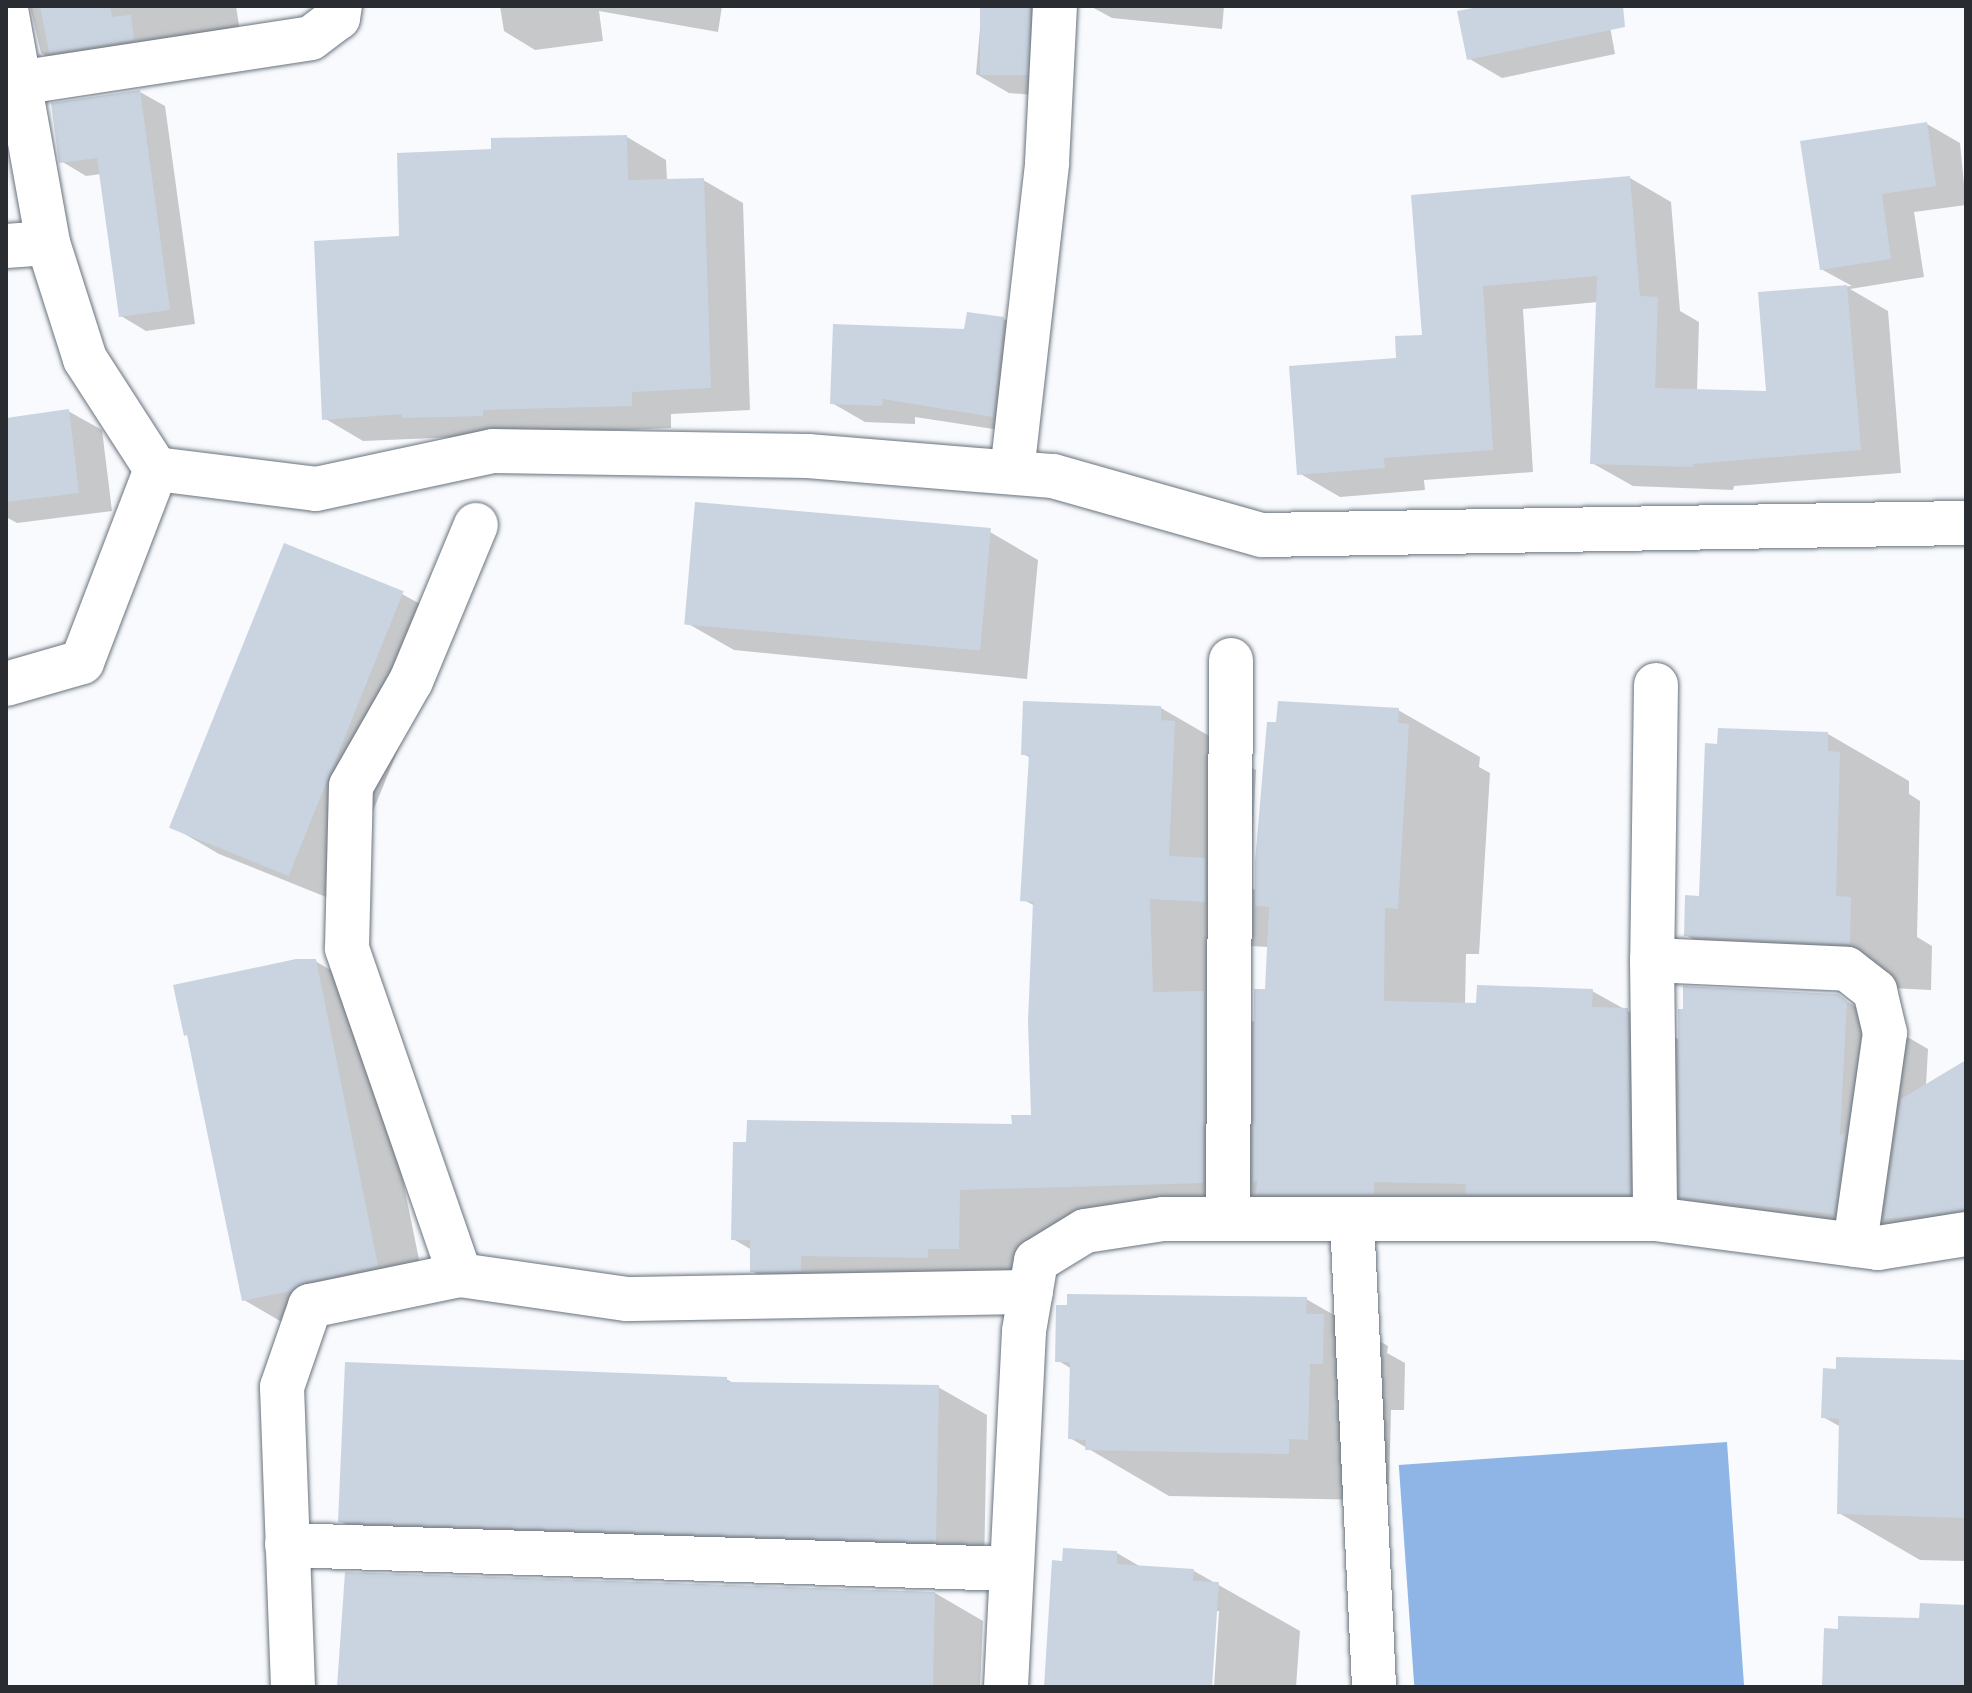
<!DOCTYPE html>
<style>
body{margin:0}
#map{position:relative;width:1972px;height:1693px;overflow:hidden;background:#f8fafd;font-family:Inter,sans-serif}
div>[style]{position:absolute}
[style*='--x']{left:calc(var(--x)*1px);top:calc(var(--y)*1px);width:calc(var(--w)*1px);rotate:calc(var(--a)*1deg)}
.water>*{inset:0;background:#8eb5e5;transform-origin:0 0}
.shadow>*{inset:0;background:#0003}
.building>*{inset:0;background:#cad4e1;transform-origin:0 0}
.roads{filter:drop-shadow(0 0 2px #69737e) drop-shadow(0 0 2px #69737e)}
.street>*{height:44px;margin:-22px;padding:0 22px;transform-origin:22px;border-radius:22px;background:#fff}
.secondary>*{height:44px;margin:-22px;padding:0 22px;transform-origin:22px;border-radius:22px;background:#fff}
span{translate:-50% -50%;white-space:nowrap;text-align:center;line-height:1.15;-webkit-text-stroke:7px #fff;paint-order:stroke}
.frame{position:absolute;inset:0;border:8px solid #292d31;pointer-events:none}
</style>
<div id="map">
<div class="water">
<div style="left:1727px;top:1442px;width:245px;height:329px;rotate:86deg"></div>
</div>
<div class="shadow">
<div style="clip-path:polygon(30px 6px,236px 6px,242px 45px,72px 71px,41px 53px)"></div>
<div style="clip-path:polygon(500px 6px,722px 6px,718px 32px,599px 11px,603px 41px,535px 50px,504px 31px)"></div>
<div style="clip-path:polygon(982px 6px,1075px 6px,1059px 97px,1009px 93px,976px 74px)"></div>
<div style="clip-path:polygon(1090px 6px,1224px 6px,1222px 29px,1112px 18px)"></div>
<div style="clip-path:polygon(1494px 6px,1601px 6px,1607px 10px,1615px 54px,1502px 78px,1468px 58px)"></div>
<div style="clip-path:polygon(140px 92px,165px 106px,195px 324px,146px 331px,121px 316px,101px 174px,86px 176px,61px 161px)"></div>
<div style="clip-path:polygon(1927px 124px,1960px 143px,1966px 205px,1914px 212px,1924px 277px,1850px 289px,1888px 311px,1901px 473px,1734px 486px,1733px 490px,1633px 486px,1592px 463px,1598px 302px,1523px 309px,1533px 472px,1424px 480px,1425px 490px,1340px 497px,1299px 473px,1398px 360px,1424px 336px,1413px 197px,1630px 178px,1671px 202px,1680px 311px,1699px 322px,1697px 391px,1769px 393px,1761px 294px,1852px 286px,1821px 269px)"></div>
<div style="clip-path:polygon(627px 137px,666px 160px,667px 181px,703px 180px,743px 203px,750px 410px,671px 414px,671px 428px,363px 441px,324px 418px,401px 238px,493px 151px)"></div>
<div style="clip-path:polygon(1004px 319px,1037px 338px,1026px 434px,915px 417px,915px 424px,865px 422px,832px 403px,966px 332px)"></div>
<div style="clip-path:polygon(68px 411px,102px 430px,112px 511px,17px 523px,6px 517px,6px 420px)"></div>
<div style="clip-path:polygon(990px 532px,1038px 560px,1027px 679px,734px 650px,685px 622px)"></div>
<div style="clip-path:polygon(285px 546px,402px 594px,451px 621px,336px 901px,219px 854px,171px 826px)"></div>
<div style="clip-path:polygon(evenodd,1161px 708px,1242px 755px,1242px 762px,1256px 770px,1250px 887px,1257px 891px,1398px 710px,1480px 757px,1479px 767px,1490px 773px,1479px 954px,1466px 954px,1465px 1005px,1592px 991px,1680px 1040px,1837px 996px,1928px 1049px,1926px 1086px,1966px 1062px,1966px 1242px,1763px 1243px,1455px 1228px,1041px 1236px,1040px 1295px,882px 1302px,882px 1317px,833px 1318px,752px 1271px,752px 1250px,733px 1239px,1033px 1117px,1035px 906px,1024px 900px,1031px 758px,1023px 754px,1161px 708px,1230px 945px,1269px 947px,1267px 991px,1256px 1023px,1233px 1009px,1230px 945px)"></div>
<div style="clip-path:polygon(1828px 734px,1909px 781px,1909px 794px,1920px 801px,1917px 937px,1932px 946px,1931px 990px,1767px 982px,1686px 935px,1701px 898px)"></div>
<div style="clip-path:polygon(315px 961px,364px 989px,426px 1294px,292px 1328px,244px 1300px,190px 1037px,186px 1034px)"></div>
<div style="clip-path:polygon(1306px 1299px,1388px 1346px,1387px 1353px,1405px 1363px,1404px 1410px,1391px 1410px,1389px 1486px,1370px 1485px,1370px 1500px,1169px 1496px,1070px 1438px,1072px 1369px,1057px 1360px)"></div>
<div style="clip-path:polygon(1966px 1362px,1966px 1561px,1920px 1560px,1839px 1513px,1841px 1427px,1823px 1417px)"></div>
<div style="clip-path:polygon(726px 1379px,735px 1384px,938px 1387px,987px 1415px,984px 1568px,388px 1548px,340px 1521px)"></div>
<div style="clip-path:polygon(1117px 1553px,1141px 1567px,1194px 1571px,1300px 1631px,1296px 1687px,1214px 1687px,1219px 1611px,1215px 1611px,1210px 1687px,1046px 1687px)"></div>
<div style="clip-path:polygon(935px 1593px,983px 1621px,980px 1687px,339px 1687px)"></div>
</div>
<div class="building">
<div style="clip-path:polygon(40px 6px,110px 6px,112px 17px,131px 15px,134px 40px,49px 53px)"></div>
<div style="left:980px;top:6px;width:50px;height:69px"></div>
<div style="clip-path:polygon(1483px 6px,1623px 6px,1625px 27px,1467px 60px,1457px 11px)"></div>
<div style="clip-path:polygon(140px 90px,170px 310px,119px 317px,97px 158px,59px 163px,51px 103px)"></div>
<div style="clip-path:polygon(1927px 122px,1936px 186px,1882px 194px,1891px 259px,1820px 270px,1800px 141px)"></div>
<div style="clip-path:polygon(627px 135px,628px 180px,704px 178px,711px 388px,632px 392px,632px 406px,483px 410px,483px 416px,402px 418px,402px 414px,322px 420px,314px 241px,399px 236px,397px 153px,491px 149px,491px 138px)"></div>
<div style="clip-path:polygon(1630px 176px,1640px 296px,1658px 297px,1655px 388px,1766px 391px,1758px 292px,1847px 285px,1861px 450px,1693px 464px,1693px 467px,1590px 464px,1597px 276px,1483px 286px,1493px 450px,1384px 458px,1385px 468px,1297px 475px,1289px 366px,1396px 358px,1395px 336px,1422px 335px,1411px 195px)"></div>
<div style="clip-path:polygon(967px 312px,1004px 317px,993px 417px,883px 399px,882px 406px,830px 404px,833px 324px,964px 329px)"></div>
<div style="clip-path:polygon(69px 409px,79px 493px,6px 502px,6px 418px)"></div>
<div style="left:695px;top:502px;width:297px;height:123px;rotate:5deg"></div>
<div style="left:284px;top:543px;width:129px;height:307px;rotate:22deg"></div>
<div style="clip-path:polygon(1023px 701px,1161px 706px,1161px 720px,1175px 721px,1169px 856px,1205px 858px,1205px 902px,1150px 899px,1153px 992px,1204px 991px,1203px 1183px,960px 1190px,959px 1249px,928px 1249px,928px 1258px,801px 1256px,801px 1271px,750px 1272px,750px 1240px,731px 1240px,733px 1142px,746px 1142px,747px 1120px,1012px 1124px,1011px 1115px,1031px 1115px,1028px 1021px,1033px 902px,1020px 901px,1029px 755px,1021px 755px)"></div>
<div style="clip-path:polygon(1278px 701px,1399px 708px,1398px 723px,1409px 724px,1398px 909px,1385px 908px,1384px 1001px,1476px 1003px,1477px 985px,1593px 989px,1592px 1007px,1628px 1008px,1630px 1194px,1465px 1194px,1466px 1184px,1374px 1182px,1374px 1194px,1256px 1194px,1257px 1181px,1253px 1181px,1254px 989px,1265px 989px,1269px 907px,1255px 906px,1255px 862px,1267px 722px,1276px 722px)"></div>
<div style="clip-path:polygon(1718px 728px,1828px 732px,1828px 751px,1840px 752px,1836px 896px,1851px 897px,1850px 944px,1684px 936px,1685px 895px,1699px 896px,1705px 743px,1717px 744px)"></div>
<div style="clip-path:polygon(296px 959px,316px 959px,378px 1266px,305px 1282px,291px 1291px,242px 1301px,187px 1035px,184px 1036px,173px 985px)"></div>
<div style="clip-path:polygon(1683px 986px,1838px 994px,1847px 1001px,1840px 1135px,1846px 1132px,1834px 1214px,1680px 1197px,1678px 1009px,1683px 1009px)"></div>
<div style="clip-path:polygon(1966px 1060px,1966px 1210px,1884px 1219px,1901px 1099px)"></div>
<div style="clip-path:polygon(1067px 1294px,1307px 1297px,1306px 1314px,1324px 1314px,1323px 1364px,1310px 1364px,1308px 1440px,1289px 1439px,1289px 1454px,1085px 1450px,1086px 1440px,1068px 1439px,1070px 1362px,1055px 1362px,1056px 1305px,1067px 1305px)"></div>
<div style="clip-path:polygon(1836px 1357px,1966px 1360px,1966px 1518px,1837px 1514px,1839px 1419px,1821px 1418px,1823px 1368px,1836px 1369px)"></div>
<div style="clip-path:polygon(345px 1362px,727px 1377px,727px 1382px,939px 1385px,936px 1542px,338px 1522px)"></div>
<div style="clip-path:polygon(1063px 1548px,1117px 1551px,1117px 1564px,1194px 1569px,1193px 1581px,1219px 1582px,1212px 1687px,1044px 1687px,1052px 1560px,1062px 1561px)"></div>
<div style="clip-path:polygon(345px 1572px,935px 1592px,933px 1687px,337px 1687px)"></div>
<div style="clip-path:polygon(1920px 1603px,1966px 1605px,1966px 1687px,1822px 1687px,1824px 1628px,1838px 1629px,1838px 1616px,1919px 1618px)"></div>
</div>
<div class="roads">
<div class="street">
<div style="--x:6;--y:9;--w:238;--a:79.8"></div>
<div style="--x:18;--y:83;--w:296;--a:-8.7"></div>
<div style="--x:311;--y:38;--w:34;--a:-37"></div>
<div style="--x:338;--y:18;--w:12;--a:-81"></div>
<div style="--x:1012;--y:472;--w:311;--a:-83.5"></div>
<div style="--x:1047;--y:163;--w:157;--a:-87.1"></div>
<div style="--x:6;--y:684;--w:79;--a:-16.1"></div>
<div style="--x:82;--y:662;--w:207;--a:-69"></div>
<div style="--x:1656;--y:685;--w:275;--a:90.8"></div>
<div style="--x:1652;--y:960;--w:259;--a:89.3"></div>
<div style="--x:1655;--y:1219;--w:225;--a:7.4"></div>
<div style="--x:1878;--y:1248;--w:89;--a:-9"></div>
<div style="--x:1652;--y:960;--w:195;--a:2.6"></div>
<div style="--x:1847;--y:969;--w:36;--a:38"></div>
<div style="--x:1875;--y:991;--w:43;--a:76.6"></div>
<div style="--x:1885;--y:1033;--w:214;--a:98.1"></div>
<div style="--x:1228;--y:1219;--w:559;--a:-89.69"></div>
<div style="--x:1352;--y:1219;--w:469;--a:87.3"></div>
<div style="--x:460;--y:1275;--w:346;--a:-109.1"></div>
<div style="--x:347;--y:948;--w:162;--a:-88.6"></div>
<div style="--x:351;--y:786;--w:121;--a:-60.3"></div>
<div style="--x:411;--y:681;--w:169;--a:-67.4"></div>
<div style="--x:287;--y:1545;--w:724;--a:1.9"></div>
<div style="--x:293;--y:1687;--w:300;--a:-92.1"></div>
<div style="--x:282;--y:1387;--w:86;--a:-70.9"></div>
<div style="--x:310;--y:1306;--w:153;--a:-11.7"></div>
<div style="--x:460;--y:1275;--w:169;--a:8.2"></div>
<div style="--x:627;--y:1299;--w:404;--a:-1"></div>
<div style="--x:1006;--y:1687;--w:356;--a:-87.1"></div>
<div style="--x:1024;--y:1331;--w:71;--a:-80.3"></div>
<div style="--x:1036;--y:1261;--w:57;--a:-31.5"></div>
<div style="--x:1085;--y:1231;--w:79;--a:-8.7"></div>
<div style="--x:1163;--y:1219;--w:492;--a:0"></div>
</div>
<div class="secondary">
<div style="--x:6;--y:246;--w:42;--a:-4.1"></div>
<div style="--x:48;--y:243;--w:122;--a:72.3"></div>
<div style="--x:85;--y:359;--w:131;--a:57.2"></div>
<div style="--x:156;--y:469;--w:161;--a:7.1"></div>
<div style="--x:316;--y:489;--w:181;--a:-12.1"></div>
<div style="--x:493;--y:451;--w:315;--a:0.9"></div>
<div style="--x:808;--y:456;--w:246;--a:4.7"></div>
<div style="--x:1053;--y:476;--w:217;--a:15.8"></div>
<div style="--x:1262;--y:535;--w:704;--a:-0.98"></div>
</div>
</div>
<div class="frame"></div>
</div>
